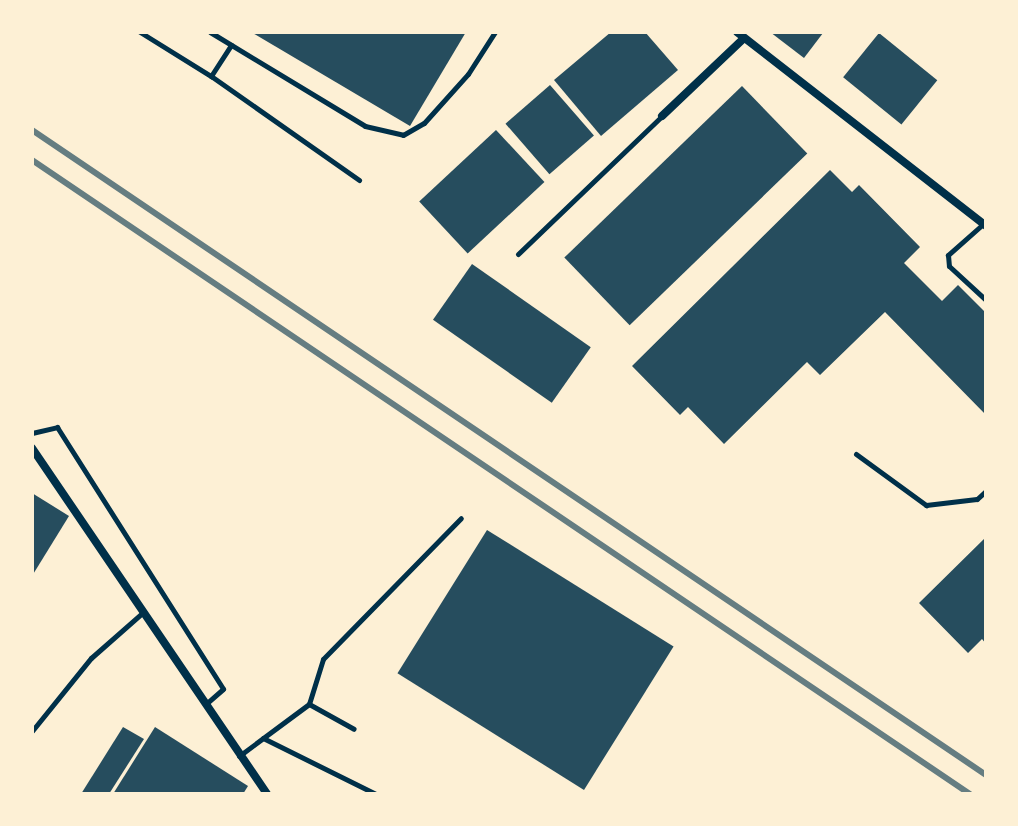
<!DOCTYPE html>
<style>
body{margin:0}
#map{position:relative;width:1018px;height:826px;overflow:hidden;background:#fdf0d5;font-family:"Titillium Web",sans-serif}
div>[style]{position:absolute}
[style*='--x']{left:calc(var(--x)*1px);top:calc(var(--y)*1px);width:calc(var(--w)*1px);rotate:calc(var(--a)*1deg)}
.building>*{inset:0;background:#264d5e;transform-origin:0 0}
.service>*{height:5px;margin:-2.5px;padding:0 2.5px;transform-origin:2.5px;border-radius:2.5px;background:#003049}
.minor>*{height:8px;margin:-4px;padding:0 4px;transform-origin:4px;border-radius:4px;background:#003049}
.rail>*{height:6px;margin:-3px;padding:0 3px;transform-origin:3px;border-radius:3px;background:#657d81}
span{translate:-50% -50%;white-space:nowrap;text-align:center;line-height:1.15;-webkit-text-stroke:6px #fdf0d5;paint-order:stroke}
.frame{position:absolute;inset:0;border:34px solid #fdf0d5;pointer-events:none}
</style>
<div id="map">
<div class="building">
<div style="clip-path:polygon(251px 32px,466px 32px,410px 126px)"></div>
<div style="clip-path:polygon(611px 32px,645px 32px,678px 70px,601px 136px,554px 80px)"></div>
<div style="clip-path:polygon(770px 32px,822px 32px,823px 33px,804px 58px)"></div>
<div style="left:879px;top:33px;width:75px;height:57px;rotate:39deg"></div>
<div style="left:550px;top:85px;width:67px;height:59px;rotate:49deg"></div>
<div style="left:742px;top:86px;width:94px;height:247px;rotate:46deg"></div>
<div style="left:496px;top:130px;width:71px;height:105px;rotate:47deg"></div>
<div style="clip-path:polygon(830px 170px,852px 192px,859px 185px,920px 247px,904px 263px,942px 301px,958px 285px,986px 313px,986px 415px,885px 312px,820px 375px,807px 362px,724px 444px,688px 407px,680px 415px,632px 366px)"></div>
<div style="left:472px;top:264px;width:145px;height:68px;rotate:35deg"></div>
<div style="clip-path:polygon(32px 493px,69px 516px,32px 576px)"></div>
<div style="left:487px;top:530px;width:220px;height:169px;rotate:32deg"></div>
<div style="clip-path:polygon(986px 537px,986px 644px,982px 639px,968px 653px,919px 603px)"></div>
<div style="clip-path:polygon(123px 727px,144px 739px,109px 794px,81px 794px)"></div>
<div style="clip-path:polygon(155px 727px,248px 786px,243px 794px,113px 794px)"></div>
</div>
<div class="service">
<div style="--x:140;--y:32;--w:84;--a:31.8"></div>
<div style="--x:211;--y:76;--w:37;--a:-57"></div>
<div style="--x:210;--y:32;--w:181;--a:31.2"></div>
<div style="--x:365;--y:126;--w:39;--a:13"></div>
<div style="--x:403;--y:135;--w:24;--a:-30"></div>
<div style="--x:424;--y:123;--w:66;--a:-48.1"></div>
<div style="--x:468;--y:74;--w:50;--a:-57.3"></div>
<div style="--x:211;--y:76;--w:181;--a:35.1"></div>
<div style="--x:983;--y:224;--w:47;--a:138.5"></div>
<div style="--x:948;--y:255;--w:11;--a:85"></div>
<div style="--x:949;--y:266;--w:50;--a:42.6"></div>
<div style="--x:518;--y:254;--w:199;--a:-43.8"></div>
<div style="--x:32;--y:433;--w:26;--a:-13"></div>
<div style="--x:57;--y:427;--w:310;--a:57.6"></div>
<div style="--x:223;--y:689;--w:23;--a:139"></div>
<div style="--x:856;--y:454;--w:87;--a:36.1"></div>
<div style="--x:926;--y:505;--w:51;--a:-6.7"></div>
<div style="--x:977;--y:499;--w:12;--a:-42"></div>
<div style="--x:309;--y:704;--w:47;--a:-72.7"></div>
<div style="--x:323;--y:659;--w:197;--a:-45.6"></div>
<div style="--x:32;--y:731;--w:94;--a:-51.1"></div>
<div style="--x:91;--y:658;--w:68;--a:-41.4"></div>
<div style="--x:263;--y:738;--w:126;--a:26.4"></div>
<div style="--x:239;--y:756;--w:87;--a:-36.6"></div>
<div style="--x:309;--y:704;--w:51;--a:29.1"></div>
</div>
<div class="minor">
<div style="--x:737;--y:32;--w:316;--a:37.9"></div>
<div style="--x:662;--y:116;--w:112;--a:-43.5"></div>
<div style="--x:32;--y:448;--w:418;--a:55.8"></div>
</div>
<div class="rail">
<div style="--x:32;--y:130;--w:1152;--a:34.06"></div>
<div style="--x:32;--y:160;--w:1132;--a:34.06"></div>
</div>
<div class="frame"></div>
</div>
